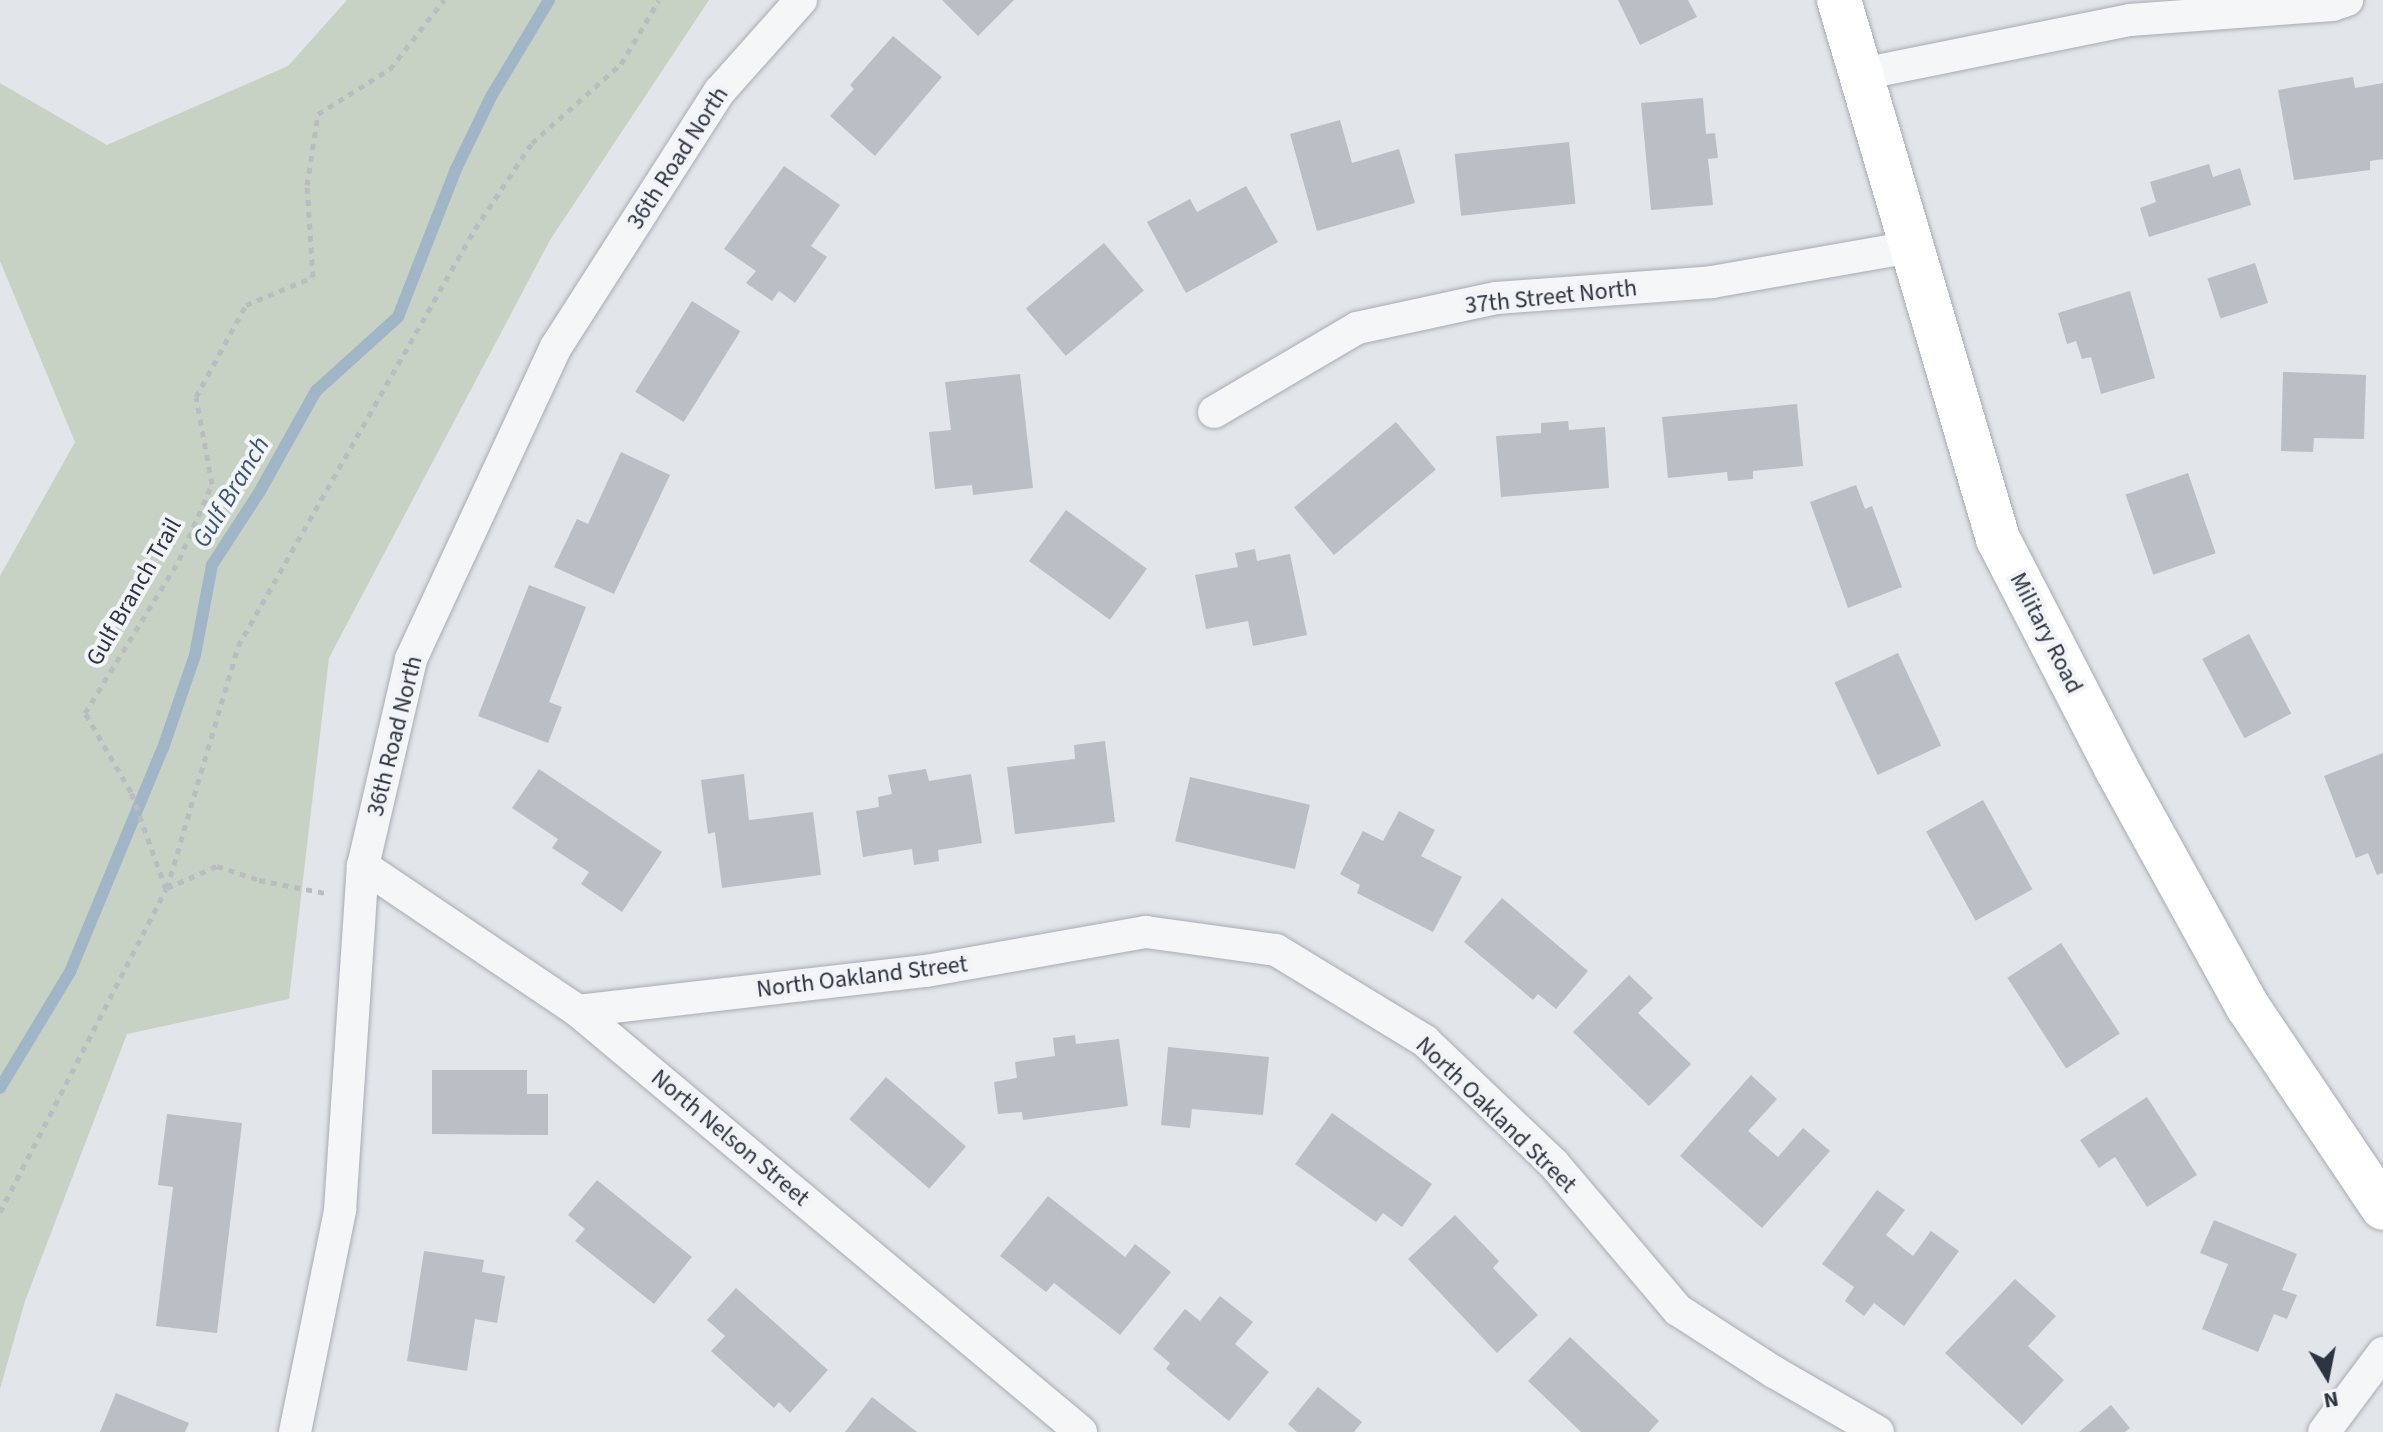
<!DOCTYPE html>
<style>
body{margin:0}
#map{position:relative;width:2383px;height:1432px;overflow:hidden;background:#e2e5e9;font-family:"Source Sans 3",sans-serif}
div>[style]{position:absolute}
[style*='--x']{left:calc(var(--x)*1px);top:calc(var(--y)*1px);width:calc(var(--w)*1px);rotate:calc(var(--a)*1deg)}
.green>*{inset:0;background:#c8d2c4}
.stream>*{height:12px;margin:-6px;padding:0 6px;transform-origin:6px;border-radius:6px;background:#a0b5c6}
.building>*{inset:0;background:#babfc6;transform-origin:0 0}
.path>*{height:5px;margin-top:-2.5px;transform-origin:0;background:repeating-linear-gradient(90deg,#b9bcc1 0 6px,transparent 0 12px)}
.roads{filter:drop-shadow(0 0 2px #a8acb3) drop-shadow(0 0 2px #a8acb3)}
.minor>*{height:32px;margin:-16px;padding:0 16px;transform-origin:16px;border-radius:16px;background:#f5f6f8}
.secondary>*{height:44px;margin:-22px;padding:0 22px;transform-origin:22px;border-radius:22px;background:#fff}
span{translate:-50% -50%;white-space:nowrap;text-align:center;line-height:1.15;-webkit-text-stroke:8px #f2f4f7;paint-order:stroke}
.street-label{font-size:24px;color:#2c3440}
.water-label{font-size:26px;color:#395471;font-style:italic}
.north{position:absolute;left:2287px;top:1336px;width:80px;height:80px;-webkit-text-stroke:6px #f2f4f7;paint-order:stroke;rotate:170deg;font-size:22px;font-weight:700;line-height:32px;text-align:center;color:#2c3440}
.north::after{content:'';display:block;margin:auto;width:28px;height:36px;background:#2c3440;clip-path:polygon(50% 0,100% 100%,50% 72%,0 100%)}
</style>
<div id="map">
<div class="green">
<div style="clip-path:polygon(347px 0,709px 0,550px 240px,329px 658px,289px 999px,127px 1034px,25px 1301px,0 1389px,0 576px,75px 442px,0 261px,0 83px,107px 145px,288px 66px)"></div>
</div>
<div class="stream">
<div style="--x:0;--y:1088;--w:135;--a:-58.9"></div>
<div style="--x:70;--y:972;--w:243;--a:-67.5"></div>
<div style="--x:163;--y:748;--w:98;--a:-71"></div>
<div style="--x:195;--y:655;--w:92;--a:-79.3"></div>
<div style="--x:212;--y:565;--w:88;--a:-57"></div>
<div style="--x:260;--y:491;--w:115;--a:-60.8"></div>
<div style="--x:316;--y:391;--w:110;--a:-42.1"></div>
<div style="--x:398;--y:317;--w:159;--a:-68.6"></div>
<div style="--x:456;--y:169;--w:82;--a:-64.1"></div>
<div style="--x:492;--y:95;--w:111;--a:-59"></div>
</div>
<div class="building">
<div style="clip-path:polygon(942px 0,1014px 0,978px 36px)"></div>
<div style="clip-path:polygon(1618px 0,1688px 0,1697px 17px,1640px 45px)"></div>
<div style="clip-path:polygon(893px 36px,942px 77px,875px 156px,830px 116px,854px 89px,850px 85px)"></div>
<div style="clip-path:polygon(2353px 77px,2355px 88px,2383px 83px,2383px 159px,2370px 161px,2370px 170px,2294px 180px,2278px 90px)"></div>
<div style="clip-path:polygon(1703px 98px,1706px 134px,1715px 133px,1718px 158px,1708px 159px,1713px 205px,1651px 210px,1641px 103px)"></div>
<div style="clip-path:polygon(1340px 120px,1352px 163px,1399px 149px,1415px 203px,1317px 231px,1290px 134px)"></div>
<div style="left:1569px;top:142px;width:62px;height:115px;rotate:84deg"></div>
<div style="clip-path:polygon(2209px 164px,2213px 177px,2240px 168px,2251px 205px,2149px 237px,2140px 208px,2156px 202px,2150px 182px)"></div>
<div style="clip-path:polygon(784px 166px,840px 205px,811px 246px,827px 257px,795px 303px,779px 291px,772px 301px,746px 283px,756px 271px,724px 249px)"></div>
<div style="clip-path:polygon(1246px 186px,1278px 242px,1186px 293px,1147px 222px,1190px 199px,1197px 212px)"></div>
<div style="left:1104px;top:243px;width:62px;height:102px;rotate:50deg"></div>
<div style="left:2255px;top:263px;width:42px;height:50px;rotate:72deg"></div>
<div style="clip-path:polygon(2130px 291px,2155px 378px,2101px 394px,2091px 357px,2082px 359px,2076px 341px,2067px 344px,2058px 313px)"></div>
<div style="left:692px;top:301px;width:57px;height:107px;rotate:32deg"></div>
<div style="clip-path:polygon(2283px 372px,2366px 375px,2364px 439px,2314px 438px,2313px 452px,2281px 451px)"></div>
<div style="clip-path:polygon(1020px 374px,1033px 488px,973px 495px,972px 485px,935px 489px,929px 432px,951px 430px,945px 382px)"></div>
<div style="clip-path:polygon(1797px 404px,1803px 466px,1753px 471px,1753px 479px,1728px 481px,1727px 472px,1668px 478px,1662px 417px)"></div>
<div style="clip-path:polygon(1568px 421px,1569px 430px,1605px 427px,1609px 488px,1501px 497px,1496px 436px,1541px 433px,1541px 423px)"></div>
<div style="left:1396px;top:422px;width:62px;height:133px;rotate:50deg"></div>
<div style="clip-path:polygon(621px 452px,670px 475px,614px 594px,554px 567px,577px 519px,588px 524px)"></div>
<div style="left:2188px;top:473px;width:85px;height:66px;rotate:71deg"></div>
<div style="clip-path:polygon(1856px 485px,1865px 509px,1872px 506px,1902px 587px,1848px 608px,1810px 502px)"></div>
<div style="left:1066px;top:510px;width:100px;height:63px;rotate:36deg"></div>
<div style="clip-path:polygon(1255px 549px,1257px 561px,1290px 554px,1307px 635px,1253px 646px,1248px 621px,1206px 629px,1195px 575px,1238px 567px,1235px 553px)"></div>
<div style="clip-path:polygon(529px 585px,586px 607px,549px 702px,562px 707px,548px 743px,478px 716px)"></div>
<div style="left:2249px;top:634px;width:90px;height:53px;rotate:62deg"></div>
<div style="left:1898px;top:653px;width:102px;height:70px;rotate:65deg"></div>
<div style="clip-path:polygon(1105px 741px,1115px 822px,1015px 834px,1007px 767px,1075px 759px,1074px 745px)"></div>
<div style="clip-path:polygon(2383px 753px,2383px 873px,2377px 875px,2368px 853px,2356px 858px,2324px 776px)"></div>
<div style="clip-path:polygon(539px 769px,662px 852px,622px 912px,581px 884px,589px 872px,552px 848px,558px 839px,512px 808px)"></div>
<div style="clip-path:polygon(926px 769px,929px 781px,971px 774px,982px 843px,938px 850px,939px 861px,914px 865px,912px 849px,863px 857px,856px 811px,879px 807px,878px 797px,892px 794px,888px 775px)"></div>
<div style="clip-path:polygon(744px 774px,749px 820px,813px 812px,821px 875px,722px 888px,715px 832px,708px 834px,701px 780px)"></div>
<div style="left:1190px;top:777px;width:123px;height:66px;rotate:13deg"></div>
<div style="left:1983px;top:800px;width:102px;height:65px;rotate:61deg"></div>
<div style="clip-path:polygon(1399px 811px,1435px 830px,1421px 856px,1462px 877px,1433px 932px,1357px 893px,1360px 885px,1340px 874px,1363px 831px,1383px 841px)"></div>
<div style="clip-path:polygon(1502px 898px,1588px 971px,1556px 1009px,1538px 994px,1533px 1000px,1464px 942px)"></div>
<div style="left:2061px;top:943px;width:108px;height:64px;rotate:57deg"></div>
<div style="clip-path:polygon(1629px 975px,1653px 998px,1638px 1013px,1691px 1064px,1649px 1106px,1573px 1032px)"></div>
<div style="clip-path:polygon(1075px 1035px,1076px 1044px,1119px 1039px,1128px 1106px,1023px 1120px,1022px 1112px,998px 1114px,994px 1082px,1017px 1078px,1015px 1062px,1055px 1056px,1053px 1038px)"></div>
<div style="clip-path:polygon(1168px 1047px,1269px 1057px,1263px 1115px,1192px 1109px,1190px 1128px,1161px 1125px)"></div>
<div style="clip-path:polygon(432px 1070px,527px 1070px,527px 1094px,548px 1094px,548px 1135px,432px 1134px)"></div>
<div style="clip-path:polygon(1751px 1075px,1777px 1099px,1748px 1131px,1778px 1157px,1803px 1128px,1830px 1151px,1762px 1228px,1680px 1156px)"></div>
<div style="left:886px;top:1077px;width:106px;height:56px;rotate:41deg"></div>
<div style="clip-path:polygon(2147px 1097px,2197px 1175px,2147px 1207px,2115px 1157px,2099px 1168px,2080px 1140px)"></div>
<div style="clip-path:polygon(1332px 1113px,1432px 1184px,1402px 1227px,1383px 1213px,1376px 1222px,1295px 1164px)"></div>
<div style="clip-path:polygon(167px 1114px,242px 1123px,217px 1333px,156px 1326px,173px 1187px,158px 1185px)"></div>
<div style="clip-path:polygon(597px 1180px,692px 1257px,654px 1304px,575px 1241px,585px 1229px,568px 1215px)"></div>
<div style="clip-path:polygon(1877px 1190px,1905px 1210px,1886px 1235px,1913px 1256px,1931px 1231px,1959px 1251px,1904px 1326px,1874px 1303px,1864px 1316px,1845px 1301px,1854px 1287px,1822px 1264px)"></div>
<div style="clip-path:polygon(1048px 1196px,1125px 1257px,1135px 1244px,1171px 1272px,1120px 1335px,1054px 1283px,1046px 1292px,1000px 1256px)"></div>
<div style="clip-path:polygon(1455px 1215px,1499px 1261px,1493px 1268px,1538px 1315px,1497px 1353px,1408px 1259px)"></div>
<div style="clip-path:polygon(2214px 1220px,2297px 1254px,2282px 1290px,2297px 1295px,2287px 1319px,2274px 1314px,2258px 1352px,2202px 1329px,2228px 1264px,2200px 1253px)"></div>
<div style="clip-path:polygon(424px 1251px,484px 1260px,482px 1272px,505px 1276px,497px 1323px,475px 1319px,467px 1371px,407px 1361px)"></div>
<div style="clip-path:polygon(2015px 1279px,2056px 1316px,2028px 1346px,2064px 1380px,2022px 1425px,1945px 1353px)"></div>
<div style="clip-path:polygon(736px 1288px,828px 1370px,790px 1413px,779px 1402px,774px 1408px,711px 1351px,725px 1336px,707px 1320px)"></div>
<div style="clip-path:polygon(1220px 1296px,1253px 1322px,1235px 1344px,1269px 1372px,1229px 1421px,1166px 1369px,1170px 1363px,1153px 1349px,1185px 1309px,1200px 1321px)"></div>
<div style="clip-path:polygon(1570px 1337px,1659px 1421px,1649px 1432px,1581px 1432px,1528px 1381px)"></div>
<div style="clip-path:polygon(1318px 1387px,1362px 1422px,1354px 1432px,1297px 1432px,1288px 1424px)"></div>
<div style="clip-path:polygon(116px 1393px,189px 1423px,185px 1432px,100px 1432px)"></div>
<div style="clip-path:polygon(872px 1397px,917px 1432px,845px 1432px)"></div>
<div style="clip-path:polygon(2111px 1405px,2130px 1428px,2125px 1432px,2079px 1432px)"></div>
</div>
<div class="path">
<div style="--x:167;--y:888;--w:252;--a:-73.6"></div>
<div style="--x:238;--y:646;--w:480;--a:-60.4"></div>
<div style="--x:475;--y:229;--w:103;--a:-56.5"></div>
<div style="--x:532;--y:143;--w:119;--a:-41.6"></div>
<div style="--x:621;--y:64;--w:74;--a:-59.3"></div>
<div style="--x:167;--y:888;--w:55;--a:-23.7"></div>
<div style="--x:217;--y:866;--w:44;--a:18.4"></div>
<div style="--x:259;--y:880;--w:67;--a:11.1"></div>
<div style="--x:0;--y:1212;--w:363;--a:-62.8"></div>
<div style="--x:166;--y:889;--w:103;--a:-109.8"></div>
<div style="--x:131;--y:792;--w:91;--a:-120.2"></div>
<div style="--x:85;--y:713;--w:180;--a:-58.4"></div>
<div style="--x:179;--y:560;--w:83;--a:-66.5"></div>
<div style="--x:212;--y:484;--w:88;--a:-100.4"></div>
<div style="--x:196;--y:397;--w:105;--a:-61.5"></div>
<div style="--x:246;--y:305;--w:73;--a:-22.7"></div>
<div style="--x:313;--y:277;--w:92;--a:-93.7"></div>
<div style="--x:307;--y:185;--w:72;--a:-81.2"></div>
<div style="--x:318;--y:114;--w:85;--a:-32"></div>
<div style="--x:390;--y:69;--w:88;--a:-52"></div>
</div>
<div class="roads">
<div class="minor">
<div style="--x:1862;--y:74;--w:273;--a:-11.4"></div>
<div style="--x:2130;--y:20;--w:203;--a:-4.2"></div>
<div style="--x:2332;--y:5;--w:16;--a:-18"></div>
<div style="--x:1214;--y:412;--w:166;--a:-30.4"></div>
<div style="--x:1357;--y:328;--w:142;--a:-12.2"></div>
<div style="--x:1496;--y:298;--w:217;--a:-4.2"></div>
<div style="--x:1712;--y:282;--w:202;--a:-10"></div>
<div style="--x:363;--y:866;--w:259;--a:34"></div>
<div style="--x:578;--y:1011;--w:656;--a:39.93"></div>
<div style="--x:578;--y:1011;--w:350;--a:-6.6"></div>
<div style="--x:926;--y:971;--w:223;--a:-10.1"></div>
<div style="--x:1146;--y:932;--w:131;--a:7.9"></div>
<div style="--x:1276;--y:950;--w:175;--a:31.4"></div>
<div style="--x:1425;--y:1041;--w:178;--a:43.6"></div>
<div style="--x:1554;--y:1164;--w:192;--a:49.7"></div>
<div style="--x:1678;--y:1310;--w:114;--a:32.9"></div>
<div style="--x:1774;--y:1372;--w:120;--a:30"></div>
<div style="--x:295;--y:1432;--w:227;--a:-78.5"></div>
<div style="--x:340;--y:1210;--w:345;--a:-86.2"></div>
<div style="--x:363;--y:866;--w:212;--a:-76.9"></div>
<div style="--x:411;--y:659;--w:344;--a:-65.1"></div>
<div style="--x:556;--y:347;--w:304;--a:-57.4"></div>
<div style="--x:720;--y:91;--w:122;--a:-48.3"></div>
<div style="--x:2324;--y:1432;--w:99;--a:-53.2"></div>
</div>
<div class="secondary">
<div style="--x:1839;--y:0;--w:562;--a:73.56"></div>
<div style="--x:1998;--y:539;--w:258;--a:62.7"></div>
<div style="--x:2116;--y:768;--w:273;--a:61.1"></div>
<div style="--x:2248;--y:1007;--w:242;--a:56.1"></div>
</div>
</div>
<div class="street-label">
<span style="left:678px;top:158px;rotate:-57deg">36th Road North</span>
<span style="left:1551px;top:297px;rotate:-6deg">37th Street North</span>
<span style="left:134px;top:592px;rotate:-60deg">Gulf Branch Trail</span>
<span style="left:2046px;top:633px;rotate:63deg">Military Road</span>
<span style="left:395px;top:736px;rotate:-76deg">36th Road North</span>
<span style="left:862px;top:977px;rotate:-7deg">North Oakland Street</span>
<span style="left:1496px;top:1115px;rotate:44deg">North Oakland Street</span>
<span style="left:730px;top:1138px;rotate:40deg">North Nelson Street</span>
</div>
<div class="water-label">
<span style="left:231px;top:492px;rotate:-59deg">Gulf Branch</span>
</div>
<div class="north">N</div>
</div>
